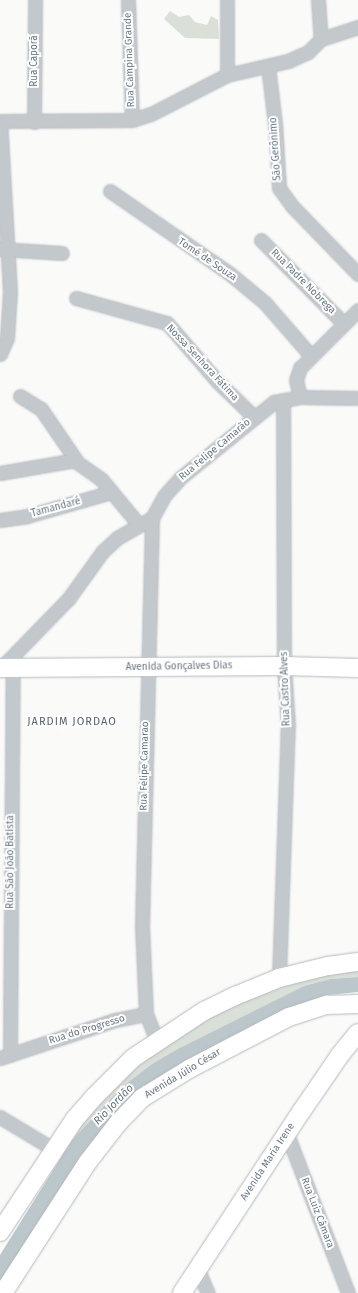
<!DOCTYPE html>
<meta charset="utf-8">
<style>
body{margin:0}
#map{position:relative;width:358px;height:1293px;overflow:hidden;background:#fafaf8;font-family:"Fira Sans",sans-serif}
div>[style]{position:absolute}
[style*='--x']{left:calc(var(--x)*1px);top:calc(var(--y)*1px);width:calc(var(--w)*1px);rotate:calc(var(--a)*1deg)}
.green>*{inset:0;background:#dadfd7}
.water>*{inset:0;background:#bbc7cb}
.roads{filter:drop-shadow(0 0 1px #b3babf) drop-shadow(0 0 1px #b3babf)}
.street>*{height:13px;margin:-6.5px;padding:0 6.5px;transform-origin:6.5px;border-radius:6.5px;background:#c3c8cc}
.secondary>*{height:18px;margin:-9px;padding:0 9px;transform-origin:9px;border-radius:9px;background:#fff}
span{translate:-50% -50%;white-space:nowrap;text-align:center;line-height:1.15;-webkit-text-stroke:4px #fff;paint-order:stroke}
.street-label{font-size:10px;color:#657683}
.neighbourhood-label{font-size:11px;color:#57646e;letter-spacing:1px}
.water-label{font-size:11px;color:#60757c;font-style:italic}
</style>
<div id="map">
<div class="green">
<div style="clip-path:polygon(170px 11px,179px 17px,189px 15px,195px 22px,207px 25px,211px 16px,218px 20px,219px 39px,185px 38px,164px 19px)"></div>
<div style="clip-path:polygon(358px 970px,358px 977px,330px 979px,304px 986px,152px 1064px,123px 1086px,75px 1137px,71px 1135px,124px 1076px,155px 1051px,211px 1015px,301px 979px)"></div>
</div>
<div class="water">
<div style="clip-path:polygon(358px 977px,358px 992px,328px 995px,304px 1003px,228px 1038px,165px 1074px,0 1285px,0 1255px,72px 1140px,123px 1086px,152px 1064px,178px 1049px,304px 986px,330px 979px)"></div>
</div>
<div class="roads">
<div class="street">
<div style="--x:128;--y:0;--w:120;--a:88.1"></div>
<div style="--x:227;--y:0;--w:75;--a:90"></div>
<div style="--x:318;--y:0;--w:39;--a:86"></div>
<div style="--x:268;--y:66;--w:58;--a:83.1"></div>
<div style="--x:275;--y:124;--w:64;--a:86.4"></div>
<div style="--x:279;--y:188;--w:22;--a:54"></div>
<div style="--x:292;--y:206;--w:95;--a:45.9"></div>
<div style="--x:0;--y:121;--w:132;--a:-0.4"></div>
<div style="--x:132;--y:120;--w:20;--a:-18"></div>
<div style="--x:151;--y:114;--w:85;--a:-27.2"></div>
<div style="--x:227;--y:75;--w:63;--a:-12.9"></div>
<div style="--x:288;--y:61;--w:22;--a:-24"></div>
<div style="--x:308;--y:52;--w:18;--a:-45"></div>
<div style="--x:321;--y:39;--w:39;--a:-18"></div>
<div style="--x:34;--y:122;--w:122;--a:-89.5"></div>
<div style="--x:110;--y:191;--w:145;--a:34.6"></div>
<div style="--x:229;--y:273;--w:47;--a:39.8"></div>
<div style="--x:265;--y:303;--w:70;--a:49"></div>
<div style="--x:261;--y:240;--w:118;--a:45.3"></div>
<div style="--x:0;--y:249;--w:62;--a:3.7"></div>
<div style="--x:76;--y:298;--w:94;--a:15.4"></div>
<div style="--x:167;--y:323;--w:77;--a:49.2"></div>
<div style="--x:217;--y:381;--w:52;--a:44.2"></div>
<div style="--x:0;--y:354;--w:17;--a:-66"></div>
<div style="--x:7;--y:338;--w:46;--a:-86.3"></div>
<div style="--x:10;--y:292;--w:171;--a:-93.3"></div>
<div style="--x:20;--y:396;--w:25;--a:32"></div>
<div style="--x:41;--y:409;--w:65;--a:55.6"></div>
<div style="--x:78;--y:463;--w:28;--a:35"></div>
<div style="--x:101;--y:479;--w:60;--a:50.4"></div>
<div style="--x:300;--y:397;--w:17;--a:-103"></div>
<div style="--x:296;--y:380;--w:13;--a:-72"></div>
<div style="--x:300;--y:368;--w:82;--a:-45"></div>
<div style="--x:0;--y:473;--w:77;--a:-9.7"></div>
<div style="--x:0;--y:520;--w:27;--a:-8"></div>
<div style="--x:27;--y:516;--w:88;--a:-15.8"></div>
<div style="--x:1;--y:668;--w:98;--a:-45.8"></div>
<div style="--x:69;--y:598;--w:57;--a:-54.3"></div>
<div style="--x:102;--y:552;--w:21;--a:-43"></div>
<div style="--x:117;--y:538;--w:40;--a:-29.7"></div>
<div style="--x:279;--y:978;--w:253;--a:-88"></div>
<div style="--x:288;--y:725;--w:59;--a:-93.9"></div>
<div style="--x:284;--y:666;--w:266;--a:-90.2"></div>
<div style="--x:157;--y:1041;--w:29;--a:-112"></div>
<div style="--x:146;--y:1014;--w:87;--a:-92.6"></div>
<div style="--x:142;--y:927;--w:409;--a:-88.6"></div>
<div style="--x:152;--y:518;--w:25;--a:-61"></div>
<div style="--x:164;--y:496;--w:24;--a:-48"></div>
<div style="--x:180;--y:478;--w:121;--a:-39"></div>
<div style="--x:274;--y:402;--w:26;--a:-11"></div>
<div style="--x:300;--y:397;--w:58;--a:1"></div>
<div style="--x:10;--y:1055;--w:387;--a:-89.6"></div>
<div style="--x:0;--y:1058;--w:121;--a:-18.3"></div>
<div style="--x:115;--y:1020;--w:32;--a:-11"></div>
<div style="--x:0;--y:1117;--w:62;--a:31.1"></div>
<div style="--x:287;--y:1134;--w:170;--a:69"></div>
<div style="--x:198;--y:1270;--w:25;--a:67"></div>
</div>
<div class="secondary">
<div style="--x:0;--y:668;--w:284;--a:-0.4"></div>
<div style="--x:284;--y:666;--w:74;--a:1.5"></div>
<div style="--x:0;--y:1232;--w:134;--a:-56.5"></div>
<div style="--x:74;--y:1120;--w:32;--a:-49"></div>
<div style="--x:95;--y:1096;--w:54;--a:-45"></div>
<div style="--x:133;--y:1058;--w:85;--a:-33.5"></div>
<div style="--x:204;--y:1011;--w:34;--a:-26"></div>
<div style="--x:235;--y:996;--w:48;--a:-22.2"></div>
<div style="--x:279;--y:978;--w:50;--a:-13.8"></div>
<div style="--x:328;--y:966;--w:30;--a:-8"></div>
<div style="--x:3;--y:1293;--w:155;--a:-57.1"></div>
<div style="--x:87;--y:1163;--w:51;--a:-52.2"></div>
<div style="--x:118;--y:1123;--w:35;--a:-46"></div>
<div style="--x:142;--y:1098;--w:55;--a:-31.7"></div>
<div style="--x:189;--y:1069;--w:113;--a:-27.5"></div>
<div style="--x:289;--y:1017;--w:40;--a:-18"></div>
<div style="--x:327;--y:1005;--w:31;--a:-2"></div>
<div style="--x:182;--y:1293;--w:217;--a:-56.7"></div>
<div style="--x:301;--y:1112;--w:69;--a:-55.6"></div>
<div style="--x:340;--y:1055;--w:28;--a:-51"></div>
</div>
</div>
<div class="street-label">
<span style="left:130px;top:60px;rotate:-92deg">Rua Campina Grande</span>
<span style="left:35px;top:61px;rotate:-90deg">Rua Caporã</span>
<span style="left:276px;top:149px;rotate:-94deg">São Gerônimo</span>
<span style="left:207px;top:260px;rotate:34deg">Tomé de Souza</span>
<span style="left:303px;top:282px;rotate:45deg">Rua Padre Nobrega</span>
<span style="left:202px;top:363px;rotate:47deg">Nossa Senhora Fátima</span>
<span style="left:215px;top:450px;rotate:-40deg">Rua Felipe Camarão</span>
<span style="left:56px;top:508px;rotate:-15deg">Tamandaré</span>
<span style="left:179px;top:667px;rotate:-1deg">Avenida Gonçalves Dias</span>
<span style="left:286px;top:689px;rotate:-92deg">Rua Castro Alves</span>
<span style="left:145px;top:766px;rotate:-89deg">Rua Felipe Camarao</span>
<span style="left:11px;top:862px;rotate:-90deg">Rua São João Batista</span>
<span style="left:87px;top:1030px;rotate:-17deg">Rua do Progresso</span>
<span style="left:183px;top:1074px;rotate:-31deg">Avenida Júlio César</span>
<span style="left:268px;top:1162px;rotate:-57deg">Avenida Maria Irene</span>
<span style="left:317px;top:1213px;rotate:69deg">Rua Luiz Câmara</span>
</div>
<div class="neighbourhood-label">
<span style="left:72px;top:722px">JARDIM JORDAO</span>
</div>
<div class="water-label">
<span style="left:114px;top:1105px;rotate:-46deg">Rio Jordão</span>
</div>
</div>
